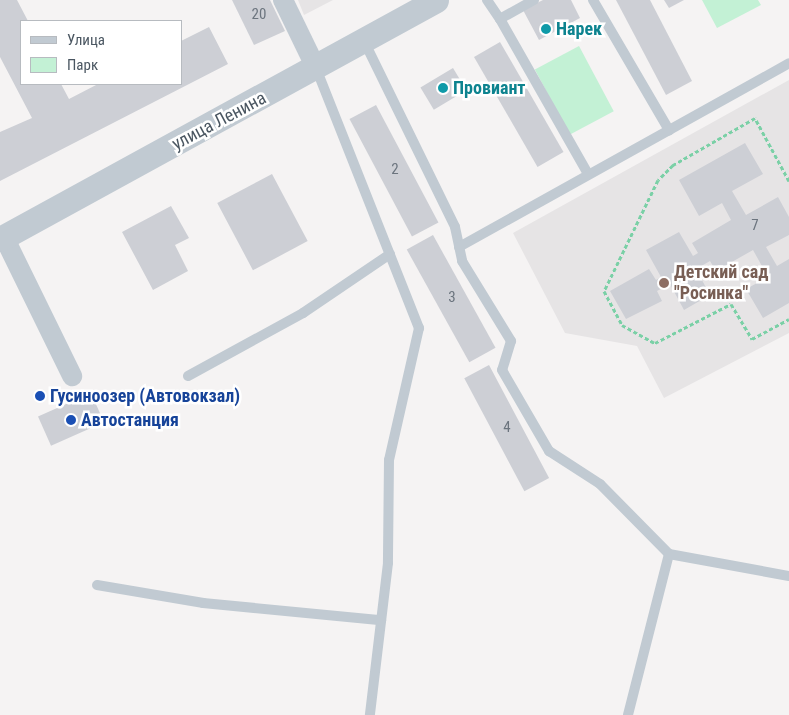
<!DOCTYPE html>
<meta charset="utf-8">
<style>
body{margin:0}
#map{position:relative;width:789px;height:715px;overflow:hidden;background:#f5f3f3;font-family:"Roboto Condensed",sans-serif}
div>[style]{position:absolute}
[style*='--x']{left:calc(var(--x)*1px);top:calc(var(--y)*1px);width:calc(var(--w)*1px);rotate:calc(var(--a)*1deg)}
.education>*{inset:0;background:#e6e4e5}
.green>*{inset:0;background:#c3f1d5;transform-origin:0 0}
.building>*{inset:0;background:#cdcfd5;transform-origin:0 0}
.path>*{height:3px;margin-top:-1.5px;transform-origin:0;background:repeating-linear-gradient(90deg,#7ad0a6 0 4px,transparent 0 6.5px)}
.service>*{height:10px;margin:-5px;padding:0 5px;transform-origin:5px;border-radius:5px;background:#c1cad2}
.minor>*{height:20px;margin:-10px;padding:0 10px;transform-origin:10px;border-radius:10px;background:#c1cad2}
.tertiary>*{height:25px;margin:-12.5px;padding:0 12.5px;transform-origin:12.5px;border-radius:12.5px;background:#c1cad2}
.dots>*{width:14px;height:14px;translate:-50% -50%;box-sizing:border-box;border:2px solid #fff;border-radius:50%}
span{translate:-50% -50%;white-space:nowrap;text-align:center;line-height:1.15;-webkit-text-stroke:5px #fff;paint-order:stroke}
.number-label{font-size:15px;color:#6b747e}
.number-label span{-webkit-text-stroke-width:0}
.culture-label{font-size:18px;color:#0d838f;font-weight:700}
.left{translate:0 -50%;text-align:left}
.street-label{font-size:18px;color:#4a5661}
.education-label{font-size:18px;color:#785e54;font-weight:700}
.transit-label{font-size:18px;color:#164399;font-weight:700}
.legend{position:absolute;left:20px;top:20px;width:162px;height:65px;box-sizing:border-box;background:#fff;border:1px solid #b7bbc0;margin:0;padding:6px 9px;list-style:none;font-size:15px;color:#4a5661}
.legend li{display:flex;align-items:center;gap:10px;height:25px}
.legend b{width:25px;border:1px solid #b7bbc0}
</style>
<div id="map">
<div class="education">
<div style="clip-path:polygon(298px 0,333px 0,304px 15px)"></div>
<div style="clip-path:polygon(789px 80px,789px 333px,664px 398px,637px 346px,565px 333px,513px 233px)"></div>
</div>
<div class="green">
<div style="clip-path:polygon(702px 0,758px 0,761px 5px,717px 28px)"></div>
<div style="left:579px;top:46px;width:74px;height:50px;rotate:62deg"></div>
</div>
<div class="building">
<div style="clip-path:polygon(0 0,17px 0,28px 21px,21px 21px,21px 84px,61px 84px,69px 99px,98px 84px,181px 84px,181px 41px,209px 27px,228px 64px,0 181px,0 132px,32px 118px,0 57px)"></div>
<div style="clip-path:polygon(232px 0,270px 0,285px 31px,254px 45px)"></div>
<div style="clip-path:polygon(543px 0,571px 0,580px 18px,539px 40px,523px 10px)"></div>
<div style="clip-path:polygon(616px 0,650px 0,692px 81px,666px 95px)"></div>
<div style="clip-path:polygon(664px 0,684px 0,669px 8px)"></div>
<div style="left:500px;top:42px;width:127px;height:30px;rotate:60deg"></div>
<div style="left:453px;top:68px;width:26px;height:38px;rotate:59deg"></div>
<div style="left:376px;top:105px;width:133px;height:30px;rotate:62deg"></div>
<div style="clip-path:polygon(745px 143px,763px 174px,732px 191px,746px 215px,778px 197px,789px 217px,789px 235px,766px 247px,777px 266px,789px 259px,789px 303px,763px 318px,746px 289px,768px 277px,753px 250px,716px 271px,710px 261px,696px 269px,710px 295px,684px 310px,670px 284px,657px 291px,662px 301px,626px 319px,610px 291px,649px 269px,656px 280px,661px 277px,646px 250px,679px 232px,693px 256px,698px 253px,692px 243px,731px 220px,722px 203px,699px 216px,679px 180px)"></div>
<div style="left:272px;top:174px;width:76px;height:62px;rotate:62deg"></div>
<div style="clip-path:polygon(171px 206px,189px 238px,175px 245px,188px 271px,153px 290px,122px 232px)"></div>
<div style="left:433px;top:235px;width:129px;height:30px;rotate:61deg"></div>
<div style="left:489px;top:365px;width:128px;height:28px;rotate:62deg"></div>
<div style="left:91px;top:393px;width:32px;height:58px;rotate:66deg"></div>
</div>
<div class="path">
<div style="--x:789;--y:181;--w:72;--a:-118.4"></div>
<div style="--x:755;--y:118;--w:95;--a:150.2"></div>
<div style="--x:673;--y:165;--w:21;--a:135"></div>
<div style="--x:658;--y:180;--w:123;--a:115.9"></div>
<div style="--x:604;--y:291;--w:38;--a:62"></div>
<div style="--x:622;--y:325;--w:38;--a:29"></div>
<div style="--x:655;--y:343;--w:85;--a:-27.2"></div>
<div style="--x:731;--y:304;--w:41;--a:59"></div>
<div style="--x:752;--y:339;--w:42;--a:-28.4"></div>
</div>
<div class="service">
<div style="--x:487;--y:0;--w:23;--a:56"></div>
<div style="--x:534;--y:0;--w:39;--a:151"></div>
<div style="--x:500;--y:19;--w:178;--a:60.4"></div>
<div style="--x:593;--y:0;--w:151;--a:59.7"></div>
<div style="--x:364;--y:41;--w:207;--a:63.9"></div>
<div style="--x:455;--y:227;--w:35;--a:78"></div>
<div style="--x:462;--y:261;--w:94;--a:58.5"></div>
<div style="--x:511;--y:341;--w:30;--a:107"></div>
<div style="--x:502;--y:370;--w:94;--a:59.9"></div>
<div style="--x:549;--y:451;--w:61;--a:32.9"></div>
<div style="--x:600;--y:484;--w:98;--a:45.4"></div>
<div style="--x:669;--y:554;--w:166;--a:104.3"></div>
<div style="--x:316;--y:68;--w:280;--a:68.4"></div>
<div style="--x:419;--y:328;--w:135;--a:102.8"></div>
<div style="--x:389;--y:460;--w:103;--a:90.6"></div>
<div style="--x:388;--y:563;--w:153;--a:96.8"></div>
<div style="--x:459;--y:247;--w:378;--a:-29.1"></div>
<div style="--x:188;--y:376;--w:131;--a:-28.7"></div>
<div style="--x:303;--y:313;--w:105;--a:-34.1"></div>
<div style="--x:669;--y:554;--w:122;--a:10.4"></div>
<div style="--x:97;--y:585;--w:108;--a:9.6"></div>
<div style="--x:203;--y:603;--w:179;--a:5.5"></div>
</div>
<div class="minor">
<div style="--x:283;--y:0;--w:76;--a:64.1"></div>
<div style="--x:4;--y:237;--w:155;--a:63.9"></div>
</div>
<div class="tertiary">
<div style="--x:0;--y:239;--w:497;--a:-28.7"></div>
</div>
<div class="dots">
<div style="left:546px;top:29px;background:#0f9aa8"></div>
<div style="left:443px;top:88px;background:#0f9aa8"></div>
<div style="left:664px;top:283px;background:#8d6e63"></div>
<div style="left:40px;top:396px;background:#1a4fb4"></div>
<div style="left:71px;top:420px;background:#1a4fb4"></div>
</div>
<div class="number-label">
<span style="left:259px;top:15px">20</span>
<span style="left:395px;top:170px">2</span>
<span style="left:755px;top:226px">7</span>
<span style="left:452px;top:298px">3</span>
<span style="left:507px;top:428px">4</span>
</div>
<div class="culture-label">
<span class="left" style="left:556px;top:29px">Нарек</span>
<span class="left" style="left:453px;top:88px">Провиант</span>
</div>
<div class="street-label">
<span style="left:219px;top:121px;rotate:-28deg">улица Ленина</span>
</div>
<div class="education-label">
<span class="left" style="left:674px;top:283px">Детский сад<br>"Росинка"</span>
</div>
<div class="transit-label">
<span class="left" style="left:50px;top:396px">Гусиноозер (Автовокзал)</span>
<span class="left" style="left:81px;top:420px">Автостанция</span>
</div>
<ul class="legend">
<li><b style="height:6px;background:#c1cad2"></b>Улица</li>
<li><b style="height:14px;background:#c3f1d5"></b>Парк</li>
</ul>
</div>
